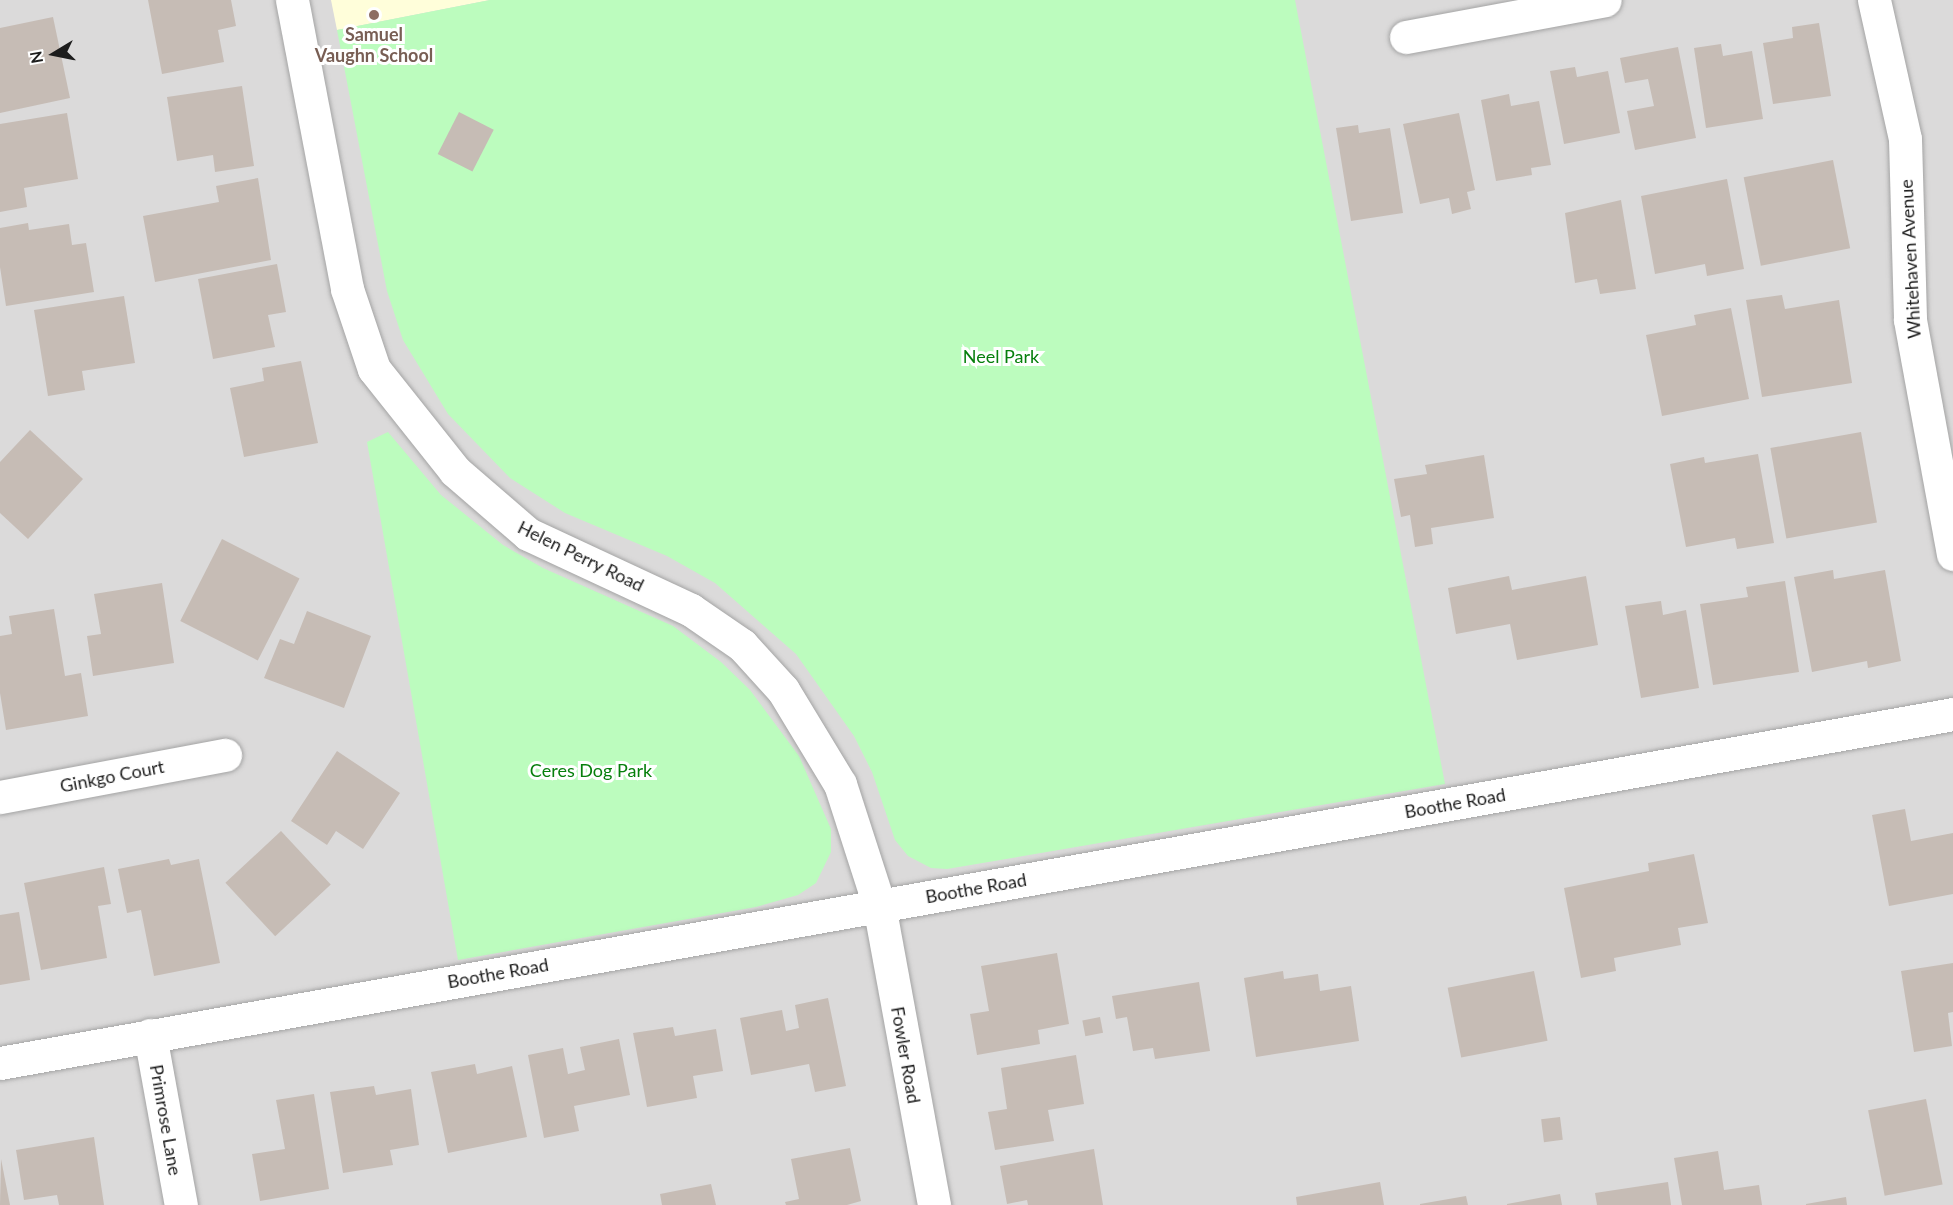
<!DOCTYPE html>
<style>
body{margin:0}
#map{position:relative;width:1953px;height:1205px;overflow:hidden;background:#efeae2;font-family:Lato,sans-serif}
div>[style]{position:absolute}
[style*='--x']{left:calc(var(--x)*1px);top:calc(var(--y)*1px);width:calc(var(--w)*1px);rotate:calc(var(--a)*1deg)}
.residential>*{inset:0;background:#dbdada;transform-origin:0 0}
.education>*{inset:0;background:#fffeda}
.park>*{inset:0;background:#bcfcbe}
.building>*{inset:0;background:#c6bcb5;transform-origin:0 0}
.roads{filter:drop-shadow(0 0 2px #a4a4a4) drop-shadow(0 0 2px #a4a4a4)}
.minor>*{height:33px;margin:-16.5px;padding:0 16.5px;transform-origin:16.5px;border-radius:16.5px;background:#fff}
.dots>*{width:16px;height:16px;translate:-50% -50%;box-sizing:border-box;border:3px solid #fff;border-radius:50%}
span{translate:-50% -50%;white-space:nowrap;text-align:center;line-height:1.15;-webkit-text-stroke:6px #fff;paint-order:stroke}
.education-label{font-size:18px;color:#785e54;font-weight:700}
.street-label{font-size:18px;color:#1d1d1d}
.park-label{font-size:18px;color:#067f0c}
.north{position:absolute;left:24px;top:24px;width:60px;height:60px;-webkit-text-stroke:4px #fff;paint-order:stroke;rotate:260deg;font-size:16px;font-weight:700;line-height:24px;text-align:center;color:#1d1d1d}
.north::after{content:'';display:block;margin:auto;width:21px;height:27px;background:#1d1d1d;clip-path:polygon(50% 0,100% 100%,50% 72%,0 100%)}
</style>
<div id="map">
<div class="residential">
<div style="left:0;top:0;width:1953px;height:1205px"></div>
</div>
<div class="education">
<div style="clip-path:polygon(331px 0,490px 0,337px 30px)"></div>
</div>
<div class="park">
<div style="clip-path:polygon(490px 0,1295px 0,1445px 784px,947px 869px,931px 868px,908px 856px,895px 840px,872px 772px,854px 736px,796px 654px,715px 583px,667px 556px,565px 513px,510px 478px,448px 414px,403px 340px,387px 291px,337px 30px)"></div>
<div style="clip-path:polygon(388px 432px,441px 495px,503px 545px,543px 568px,673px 626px,721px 662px,750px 690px,799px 756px,831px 829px,831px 852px,816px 883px,798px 895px,756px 907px,458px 960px,367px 442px)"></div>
</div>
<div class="building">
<div style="clip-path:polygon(148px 0,231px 0,236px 26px,218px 30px,224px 62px,162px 74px)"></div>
<div style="clip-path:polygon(53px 17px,70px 98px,0 113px,0 28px)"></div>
<div style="clip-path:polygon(1819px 23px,1831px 96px,1773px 104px,1763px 43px,1793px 38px,1792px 27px)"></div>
<div style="clip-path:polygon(1721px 44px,1723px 56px,1752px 51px,1763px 119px,1706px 128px,1694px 48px)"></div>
<div style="clip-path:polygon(1678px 47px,1696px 138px,1635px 150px,1627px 111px,1654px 106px,1648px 79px,1625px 83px,1620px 58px)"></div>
<div style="clip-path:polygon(1575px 67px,1577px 77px,1608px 71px,1620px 133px,1564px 144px,1550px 71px)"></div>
<div style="clip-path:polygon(242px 86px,254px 166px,215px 172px,213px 155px,177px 161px,167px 97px)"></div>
<div style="clip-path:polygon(1509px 94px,1511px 106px,1539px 101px,1551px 165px,1531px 168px,1532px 175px,1496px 181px,1481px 100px)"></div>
<div style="left:459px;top:112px;width:39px;height:47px;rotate:27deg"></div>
<div style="clip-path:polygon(67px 113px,78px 179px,24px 188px,27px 207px,0 212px,0 124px)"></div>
<div style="clip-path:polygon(1459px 113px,1475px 190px,1467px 192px,1471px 209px,1452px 214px,1449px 198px,1420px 204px,1403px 124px)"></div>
<div style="clip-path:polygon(1358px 125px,1359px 133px,1390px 128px,1403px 213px,1351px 221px,1336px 128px)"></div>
<div style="left:1833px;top:160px;width:90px;height:91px;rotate:79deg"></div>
<div style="clip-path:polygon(258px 178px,271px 260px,155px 282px,143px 216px,219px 202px,216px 186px)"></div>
<div style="clip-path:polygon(1727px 179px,1744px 269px,1707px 276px,1705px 264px,1655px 274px,1641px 196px)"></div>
<div style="clip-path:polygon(1621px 200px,1636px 289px,1600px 294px,1597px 279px,1575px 283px,1565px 213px)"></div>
<div style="clip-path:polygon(28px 223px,29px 230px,69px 224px,72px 245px,86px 243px,94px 292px,6px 306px,0 267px,0 228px)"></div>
<div style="clip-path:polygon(277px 264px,286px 312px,268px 315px,275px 347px,213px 359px,198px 279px)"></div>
<div style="clip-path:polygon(1782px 295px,1785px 309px,1839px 300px,1852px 383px,1762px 397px,1746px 300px)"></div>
<div style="clip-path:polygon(124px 296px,135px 363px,82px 371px,85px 390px,48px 396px,34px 310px)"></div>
<div style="clip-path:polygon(1731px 308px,1749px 399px,1662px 416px,1646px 335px,1696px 325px,1694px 315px)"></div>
<div style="clip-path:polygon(301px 361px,318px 443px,244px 457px,230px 388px,264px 381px,262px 368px)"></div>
<div style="clip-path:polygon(30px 430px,83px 479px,28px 539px,0 513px,0 462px)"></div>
<div style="left:1861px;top:432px;width:92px;height:92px;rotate:80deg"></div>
<div style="clip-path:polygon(1758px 454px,1774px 543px,1737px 549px,1735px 538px,1686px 547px,1670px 464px,1704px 457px,1705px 463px)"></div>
<div style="clip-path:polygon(1484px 455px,1494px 518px,1431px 528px,1433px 544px,1415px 547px,1410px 515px,1401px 517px,1394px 479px,1427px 474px,1425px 465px)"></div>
<div style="left:222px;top:539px;width:87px;height:92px;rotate:27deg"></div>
<div style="clip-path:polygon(1833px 570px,1834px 579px,1885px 570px,1901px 661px,1868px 668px,1867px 661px,1812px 672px,1794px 577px)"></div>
<div style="clip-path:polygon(1509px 576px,1512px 590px,1586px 576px,1598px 645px,1517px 660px,1510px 624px,1456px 634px,1448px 588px)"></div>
<div style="clip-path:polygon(1785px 581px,1799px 672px,1713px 685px,1700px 604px,1748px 597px,1746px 587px)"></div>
<div style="clip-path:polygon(162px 583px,174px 663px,93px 676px,87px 636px,101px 634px,94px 594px)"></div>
<div style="clip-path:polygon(1661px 601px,1663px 615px,1686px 610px,1699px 688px,1641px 698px,1625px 606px)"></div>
<div style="clip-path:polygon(54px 609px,65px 676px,81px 673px,88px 716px,6px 730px,0 693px,0 636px,12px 634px,9px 616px)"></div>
<div style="clip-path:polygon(307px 611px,371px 636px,344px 708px,264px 678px,280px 639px,294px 644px)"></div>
<div style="clip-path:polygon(337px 751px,400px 793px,363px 849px,336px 831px,327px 845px,291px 821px)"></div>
<div style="clip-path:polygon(1905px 809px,1911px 841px,1953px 833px,1953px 894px,1889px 906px,1872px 815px)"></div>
<div style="left:281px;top:831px;width:73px;height:76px;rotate:47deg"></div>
<div style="clip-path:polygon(1694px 854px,1708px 923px,1678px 928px,1681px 945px,1614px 958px,1616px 971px,1581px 978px,1564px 888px,1649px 871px,1648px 863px)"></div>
<div style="clip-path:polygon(169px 859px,171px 865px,199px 859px,220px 963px,154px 976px,141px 910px,127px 913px,118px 869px)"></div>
<div style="clip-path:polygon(104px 867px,111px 904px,98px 906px,107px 958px,41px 970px,24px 883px)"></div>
<div style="clip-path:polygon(19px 912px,30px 980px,0 985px,0 915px)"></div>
<div style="clip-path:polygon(1057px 953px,1069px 1024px,1038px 1030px,1040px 1044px,977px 1055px,970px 1014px,989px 1011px,981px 966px)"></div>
<div style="clip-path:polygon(1953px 963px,1953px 1012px,1948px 1013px,1952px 1046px,1914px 1052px,1901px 971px)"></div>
<div style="clip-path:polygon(1283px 971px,1284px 979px,1318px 974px,1320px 991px,1351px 986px,1359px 1041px,1256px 1057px,1244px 978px)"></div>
<div style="left:1534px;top:971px;width:71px;height:88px;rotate:79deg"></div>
<div style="clip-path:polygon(1199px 982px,1210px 1051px,1155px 1059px,1153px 1048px,1133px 1051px,1127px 1017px,1116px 1019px,1112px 996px)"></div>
<div style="clip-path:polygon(828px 998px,846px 1086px,815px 1092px,809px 1064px,751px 1075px,740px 1018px,782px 1010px,786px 1031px,799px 1028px,795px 1005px)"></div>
<div style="left:1100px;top:1017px;width:16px;height:18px;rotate:79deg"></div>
<div style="clip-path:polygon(673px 1027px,675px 1036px,716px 1029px,723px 1071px,693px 1076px,697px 1098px,647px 1107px,633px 1033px)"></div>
<div style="clip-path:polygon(619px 1039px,630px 1095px,574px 1106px,579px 1131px,544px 1138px,528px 1055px,563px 1048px,568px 1074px,585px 1070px,580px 1047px)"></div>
<div style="clip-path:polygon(1076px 1055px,1084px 1104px,1048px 1110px,1054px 1141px,995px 1150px,988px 1112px,1007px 1109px,1001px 1068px)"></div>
<div style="clip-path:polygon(475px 1064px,477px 1074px,512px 1066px,527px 1137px,448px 1153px,431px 1072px)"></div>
<div style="clip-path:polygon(374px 1086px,376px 1095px,411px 1089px,419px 1145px,390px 1150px,393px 1165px,343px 1173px,330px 1092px)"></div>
<div style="clip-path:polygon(314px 1094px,329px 1189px,260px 1201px,252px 1154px,285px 1149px,276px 1100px)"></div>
<div style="left:1926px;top:1099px;width:87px;height:59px;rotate:79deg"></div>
<div style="left:1560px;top:1117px;width:23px;height:19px;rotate:83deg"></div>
<div style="clip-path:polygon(94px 1137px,104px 1205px,59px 1205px,57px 1195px,24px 1200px,16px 1150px)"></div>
<div style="clip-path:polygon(850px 1148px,861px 1201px,847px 1205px,786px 1205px,785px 1202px,799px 1199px,791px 1159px)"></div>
<div style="clip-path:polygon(1094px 1149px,1103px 1205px,1028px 1205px,1027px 1200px,1007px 1204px,1000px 1166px)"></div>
<div style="clip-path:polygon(1718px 1151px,1724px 1190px,1759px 1185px,1762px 1205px,1682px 1205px,1674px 1158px)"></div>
<div style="clip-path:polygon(1px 1159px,10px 1205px,0 1205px)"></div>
<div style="clip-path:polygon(1380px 1182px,1384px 1205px,1297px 1205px,1296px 1197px)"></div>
<div style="clip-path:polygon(1668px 1182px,1671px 1205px,1597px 1205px,1595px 1193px)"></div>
<div style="clip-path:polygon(711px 1184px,716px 1205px,662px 1205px,660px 1194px)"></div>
<div style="clip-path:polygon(1560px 1194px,1562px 1205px,1507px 1205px,1507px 1204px)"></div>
<div style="clip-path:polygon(1466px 1196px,1468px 1205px,1420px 1205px,1420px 1204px)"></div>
<div style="clip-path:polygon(1846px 1197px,1847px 1205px,1806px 1205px,1806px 1204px)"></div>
</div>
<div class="roads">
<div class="minor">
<div style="--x:292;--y:0;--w:294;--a:79.2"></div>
<div style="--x:347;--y:289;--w:84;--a:71.4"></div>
<div style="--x:374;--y:369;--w:130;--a:51.5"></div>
<div style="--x:455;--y:471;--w:96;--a:40.8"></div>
<div style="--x:528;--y:534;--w:180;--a:25"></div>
<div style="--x:691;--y:610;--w:62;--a:34.5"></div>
<div style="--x:742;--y:645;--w:61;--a:47.7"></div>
<div style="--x:783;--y:690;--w:110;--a:58.8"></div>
<div style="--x:840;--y:784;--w:127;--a:72.1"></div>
<div style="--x:879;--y:905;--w:305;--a:79.6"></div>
<div style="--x:1874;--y:0;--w:142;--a:77.4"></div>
<div style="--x:1905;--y:139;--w:181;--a:88.4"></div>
<div style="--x:1910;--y:320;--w:238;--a:79.6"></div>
<div style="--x:1406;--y:37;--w:202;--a:-10.5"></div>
<div style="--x:0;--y:797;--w:229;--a:-10.6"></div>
<div style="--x:150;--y:1035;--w:173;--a:79.7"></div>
<div style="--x:0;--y:1063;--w:1984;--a:-10.13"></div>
</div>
</div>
<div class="dots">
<div style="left:374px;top:15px;background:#8d6e63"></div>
</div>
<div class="education-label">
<span style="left:374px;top:45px">Samuel<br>Vaughn School</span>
</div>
<div class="street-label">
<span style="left:1910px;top:259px;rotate:-93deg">Whitehaven Avenue</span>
<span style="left:581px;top:556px;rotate:26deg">Helen Perry Road</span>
<span style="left:112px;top:776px;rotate:-11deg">Ginkgo Court</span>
<span style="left:1455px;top:803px;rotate:-10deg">Boothe Road</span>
<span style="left:976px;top:888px;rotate:-10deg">Boothe Road</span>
<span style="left:498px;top:973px;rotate:-10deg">Boothe Road</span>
<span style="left:906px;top:1055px;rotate:80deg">Fowler Road</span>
<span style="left:166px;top:1120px;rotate:80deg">Primrose Lane</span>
</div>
<div class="park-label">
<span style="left:1001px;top:356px">Neel Park</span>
<span style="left:591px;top:770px">Ceres Dog Park</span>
</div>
<div class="north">N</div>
</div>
